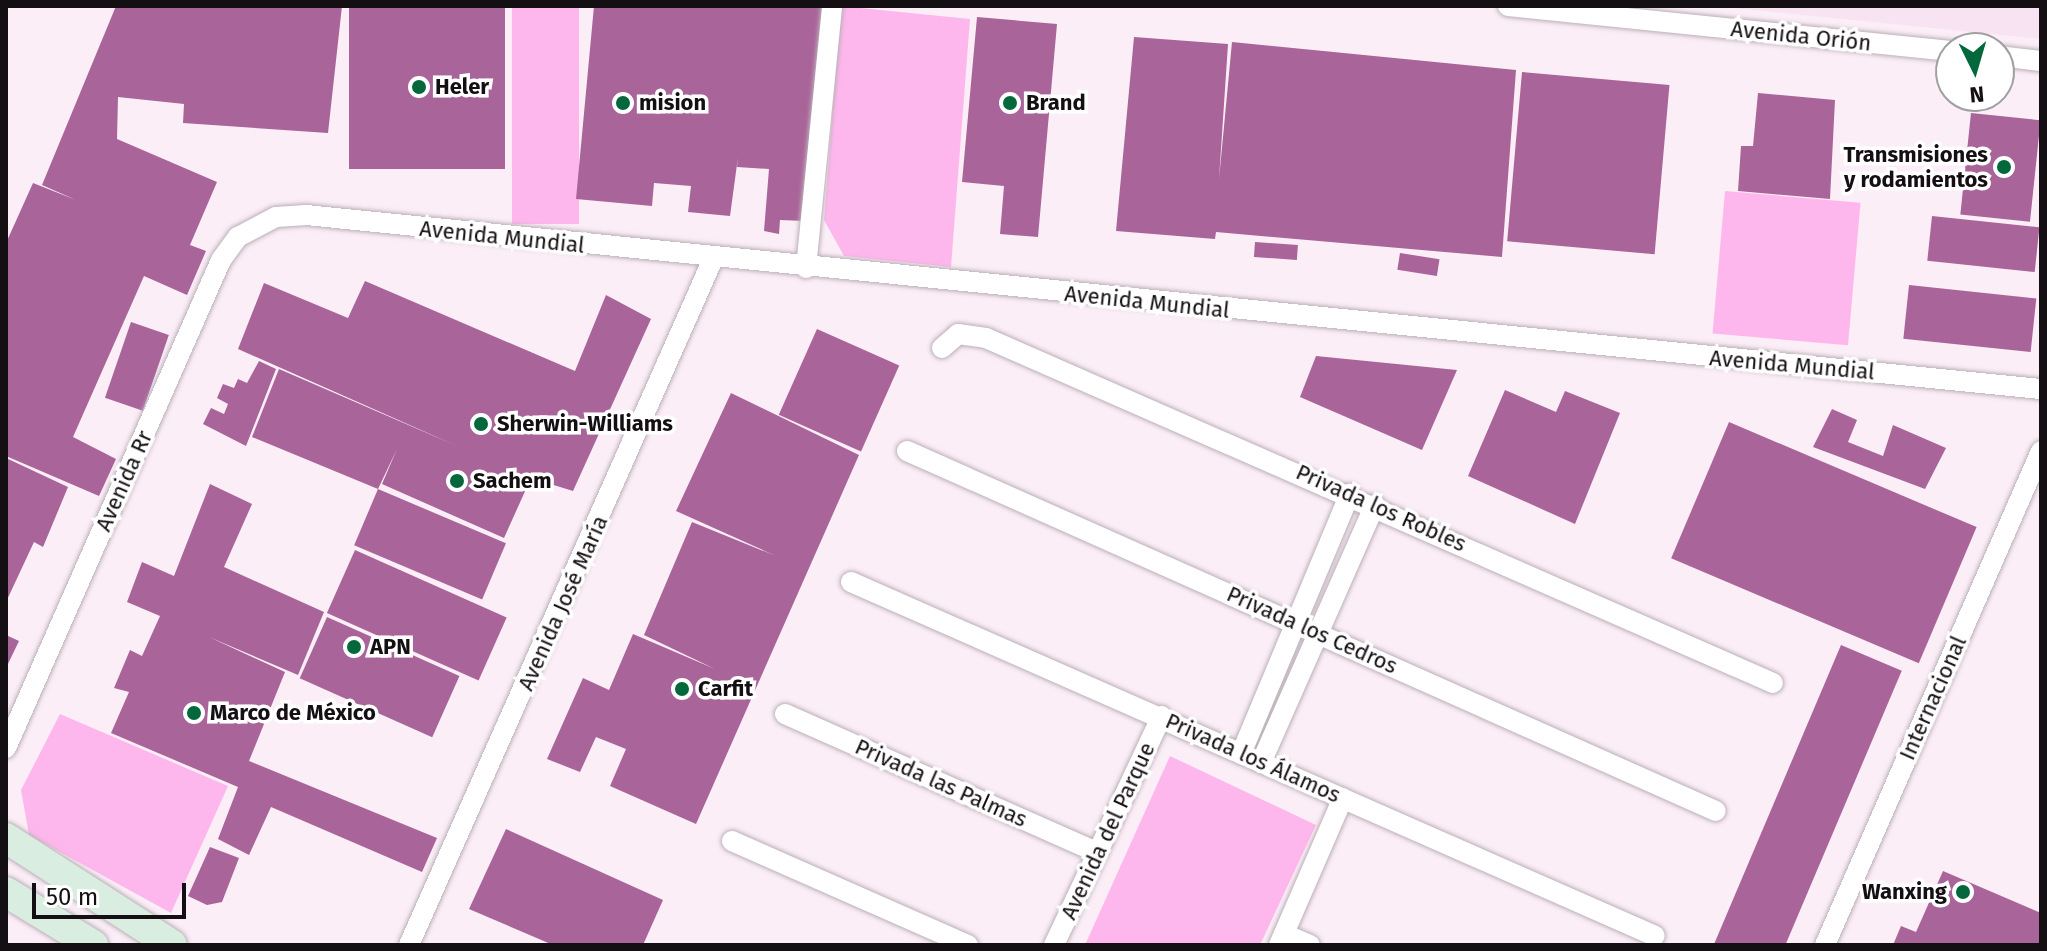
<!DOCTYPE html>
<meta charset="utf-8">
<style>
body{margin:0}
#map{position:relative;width:2047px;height:951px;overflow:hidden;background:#fbeef7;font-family:"Fira Sans",sans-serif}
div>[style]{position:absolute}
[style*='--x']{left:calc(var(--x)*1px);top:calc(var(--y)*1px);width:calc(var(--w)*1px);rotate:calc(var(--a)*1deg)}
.built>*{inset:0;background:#f8e3f2}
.green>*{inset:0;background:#feb7ed;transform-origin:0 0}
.building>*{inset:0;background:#a96499;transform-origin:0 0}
.roads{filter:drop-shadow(0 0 2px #bbafb8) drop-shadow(0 0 2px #bbafb8)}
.minor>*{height:20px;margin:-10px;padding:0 10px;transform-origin:10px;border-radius:10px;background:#fff}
.secondary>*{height:30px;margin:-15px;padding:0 15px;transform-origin:15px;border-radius:15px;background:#d9eee1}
.dots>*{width:22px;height:22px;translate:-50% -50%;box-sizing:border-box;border:4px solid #fff;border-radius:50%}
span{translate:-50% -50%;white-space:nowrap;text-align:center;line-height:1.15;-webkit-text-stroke:7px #fff;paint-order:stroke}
.street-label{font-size:22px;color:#140f12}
.poi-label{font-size:22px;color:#140f12;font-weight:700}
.left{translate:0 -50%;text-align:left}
.right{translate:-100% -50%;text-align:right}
.frame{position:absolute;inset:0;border:8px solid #140f12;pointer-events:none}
.north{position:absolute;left:1935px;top:32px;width:80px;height:80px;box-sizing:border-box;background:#fff;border:2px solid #a19fa0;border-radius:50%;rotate:175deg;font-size:22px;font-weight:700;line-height:32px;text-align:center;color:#140f12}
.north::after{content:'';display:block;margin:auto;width:28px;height:36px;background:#05683d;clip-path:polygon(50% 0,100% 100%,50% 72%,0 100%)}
.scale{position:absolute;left:32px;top:883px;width:154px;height:36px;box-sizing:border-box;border:4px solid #140f12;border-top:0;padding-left:10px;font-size:24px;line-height:28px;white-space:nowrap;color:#140f12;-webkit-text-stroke:6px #fff;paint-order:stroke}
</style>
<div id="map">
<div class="built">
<div style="clip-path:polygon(1714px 6px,2041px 6px,2041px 39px)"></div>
</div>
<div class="green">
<div style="left:512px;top:6px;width:67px;height:218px"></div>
<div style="clip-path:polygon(841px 6px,970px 19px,951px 267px,844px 256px,824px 220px)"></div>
<div style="left:1725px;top:191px;width:136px;height:143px;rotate:5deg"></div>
<div style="clip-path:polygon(60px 714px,228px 786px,171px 913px,29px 835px,21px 790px)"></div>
<div style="clip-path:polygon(1170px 756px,1316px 825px,1260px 945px,1085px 945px)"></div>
</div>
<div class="building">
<div style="clip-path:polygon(116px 6px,342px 6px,328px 133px,183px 123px,184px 104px,118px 97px,117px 139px,217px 182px,190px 245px,206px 251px,187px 295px,144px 276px,73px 437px,116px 459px,99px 496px,6px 456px,6px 243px,33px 183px,76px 200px,42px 185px)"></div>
<div style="left:349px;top:6px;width:156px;height:163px"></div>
<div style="clip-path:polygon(594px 6px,824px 7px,805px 221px,780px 220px,779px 234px,764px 231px,769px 169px,737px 167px,738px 157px,730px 216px,688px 212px,691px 186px,654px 183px,652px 206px,576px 199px)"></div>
<div style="clip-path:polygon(977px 17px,1057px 24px,1038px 237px,1000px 234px,1004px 186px,962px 182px)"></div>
<div style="clip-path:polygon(1134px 37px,1228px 44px,1219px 179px,1232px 42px,1516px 70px,1502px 257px,1216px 232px,1215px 239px,1116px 231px)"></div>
<div style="left:1522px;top:72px;width:148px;height:170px;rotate:5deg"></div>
<div style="clip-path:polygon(1758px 93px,1835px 100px,1830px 199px,1738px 191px,1741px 146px,1753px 146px)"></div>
<div style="left:1971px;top:113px;width:70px;height:102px;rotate:6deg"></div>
<div style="left:1932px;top:216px;width:108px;height:45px;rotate:6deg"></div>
<div style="left:1255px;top:242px;width:43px;height:15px;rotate:4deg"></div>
<div style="left:1400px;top:253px;width:40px;height:17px;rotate:9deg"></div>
<div style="clip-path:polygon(365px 281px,575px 371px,606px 295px,651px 319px,573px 491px,531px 478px,504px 538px,382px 484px,397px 449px,378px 489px,252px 437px,279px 369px,457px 446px,238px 349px,264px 283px,348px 318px)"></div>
<div style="left:1909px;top:285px;width:128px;height:54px;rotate:6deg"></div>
<div style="left:131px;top:322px;width:40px;height:80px;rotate:19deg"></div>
<div style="left:817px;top:329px;width:90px;height:94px;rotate:24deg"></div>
<div style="clip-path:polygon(1316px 356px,1457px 370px,1422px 450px,1300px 397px)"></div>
<div style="clip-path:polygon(259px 361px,276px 369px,246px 446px,203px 424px,211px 408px,224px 414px,228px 404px,217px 398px,223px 384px,234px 388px,238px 379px,247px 383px)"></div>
<div style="clip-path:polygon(1505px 390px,1556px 412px,1565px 391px,1620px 413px,1575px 524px,1468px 476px)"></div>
<div style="clip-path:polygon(731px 393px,859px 455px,696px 824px,610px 786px,626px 749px,596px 737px,580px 772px,547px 759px,583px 678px,609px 690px,633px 634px,715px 669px,644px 635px,692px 522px,776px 556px,676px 511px)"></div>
<div style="clip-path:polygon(1832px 409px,1857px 420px,1848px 442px,1883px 456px,1893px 425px,1946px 448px,1925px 489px,1813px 447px)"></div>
<div style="left:1729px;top:422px;width:269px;height:148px;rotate:23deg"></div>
<div style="clip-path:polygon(6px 458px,68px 487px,43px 547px,34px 542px,6px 602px)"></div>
<div style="clip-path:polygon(210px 484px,252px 504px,224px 567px,324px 612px,298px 675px,209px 637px,285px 672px,249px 761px,437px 838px,422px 872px,271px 807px,249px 855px,218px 839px,238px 787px,111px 733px,129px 692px,114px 688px,130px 650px,142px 656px,160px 616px,127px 602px,142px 562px,174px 576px)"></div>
<div style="left:378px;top:489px;width:139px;height:61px;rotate:23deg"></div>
<div style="left:355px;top:550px;width:166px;height:69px;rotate:24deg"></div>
<div style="left:327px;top:617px;width:145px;height:67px;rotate:24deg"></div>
<div style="clip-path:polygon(6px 635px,19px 641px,6px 668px)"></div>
<div style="left:1841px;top:645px;width:66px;height:328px;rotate:23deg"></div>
<div style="clip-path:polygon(506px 829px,663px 900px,643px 945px,553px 945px,469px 909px)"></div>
<div style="clip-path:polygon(210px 847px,239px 858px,222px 902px,207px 905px,188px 896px)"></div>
<div style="clip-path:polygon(1943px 871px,2041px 913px,2041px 945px,1893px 945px,1901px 926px,1916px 932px)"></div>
</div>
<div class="roads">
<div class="minor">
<div style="--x:1508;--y:6;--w:445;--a:5.8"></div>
<div style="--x:1999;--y:56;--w:42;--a:6.8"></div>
<div style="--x:806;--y:268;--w:263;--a:-84.3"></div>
<div style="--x:942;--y:348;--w:21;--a:-41"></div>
<div style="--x:958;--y:334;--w:28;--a:8"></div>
<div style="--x:986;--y:338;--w:859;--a:23.67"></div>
<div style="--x:907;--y:451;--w:885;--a:23.99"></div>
<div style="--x:851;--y:582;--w:878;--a:23.76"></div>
<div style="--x:785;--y:714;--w:342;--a:23.9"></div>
<div style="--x:6;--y:748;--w:533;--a:-66.22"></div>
<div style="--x:221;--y:260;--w:29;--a:-54"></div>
<div style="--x:238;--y:237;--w:43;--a:-27.8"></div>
<div style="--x:276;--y:217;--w:30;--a:-4"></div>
<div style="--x:306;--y:215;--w:1744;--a:5.73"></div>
<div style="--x:1241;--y:754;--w:282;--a:-67.3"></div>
<div style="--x:1261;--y:763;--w:282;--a:-66.2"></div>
<div style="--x:732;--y:841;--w:258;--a:23.8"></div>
<div style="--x:1284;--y:934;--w:28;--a:23"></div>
<div style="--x:409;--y:945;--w:750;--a:-66.1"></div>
<div style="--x:1054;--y:945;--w:253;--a:-64.8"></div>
<div style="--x:1279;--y:945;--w:160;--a:-66.5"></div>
<div style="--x:1825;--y:945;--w:539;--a:-66.38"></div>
</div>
<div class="secondary">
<div style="--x:6;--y:838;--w:197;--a:32.8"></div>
<div style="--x:6;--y:892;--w:102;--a:31.3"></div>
</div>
</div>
<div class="dots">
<div style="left:419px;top:87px;background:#05683d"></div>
<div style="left:623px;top:103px;background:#05683d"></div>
<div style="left:1010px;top:103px;background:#05683d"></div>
<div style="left:2004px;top:167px;background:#05683d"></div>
<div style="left:481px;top:424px;background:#05683d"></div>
<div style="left:457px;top:481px;background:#05683d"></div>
<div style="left:354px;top:647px;background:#05683d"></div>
<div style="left:682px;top:689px;background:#05683d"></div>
<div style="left:194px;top:713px;background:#05683d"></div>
<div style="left:1963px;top:892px;background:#05683d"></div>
</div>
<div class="street-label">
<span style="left:1801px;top:36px;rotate:6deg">Avenida Orión</span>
<span style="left:502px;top:237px;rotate:6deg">Avenida Mundial</span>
<span style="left:1147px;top:302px;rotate:6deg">Avenida Mundial</span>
<span style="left:1792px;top:365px;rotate:5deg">Avenida Mundial</span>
<span style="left:124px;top:481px;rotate:-66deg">Avenida Rr</span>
<span style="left:1381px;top:508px;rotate:24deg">Privada los Robles</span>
<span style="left:563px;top:603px;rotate:-66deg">Avenida José María</span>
<span style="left:1312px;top:630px;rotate:24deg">Privada los Cedros</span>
<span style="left:1933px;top:698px;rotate:-66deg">Internacional</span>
<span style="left:1253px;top:758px;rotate:24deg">Privada los Álamos</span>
<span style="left:941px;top:783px;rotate:24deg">Privada las Palmas</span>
<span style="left:1108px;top:831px;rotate:-65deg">Avenida del Parque</span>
</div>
<div class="poi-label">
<span class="left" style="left:435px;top:87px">Heler</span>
<span class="left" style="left:639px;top:103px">mision</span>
<span class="left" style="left:1026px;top:103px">Brand</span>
<span class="right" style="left:1988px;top:167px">Transmisiones<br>y rodamientos</span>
<span class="left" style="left:497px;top:424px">Sherwin-Williams</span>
<span class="left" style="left:473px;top:481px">Sachem</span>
<span class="left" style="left:370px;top:647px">APN</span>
<span class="left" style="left:698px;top:689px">Carfit</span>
<span class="left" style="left:210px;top:713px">Marco de México</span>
<span class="right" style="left:1947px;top:892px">Wanxing</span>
</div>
<div class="frame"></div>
<div class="north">N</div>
<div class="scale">50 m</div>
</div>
